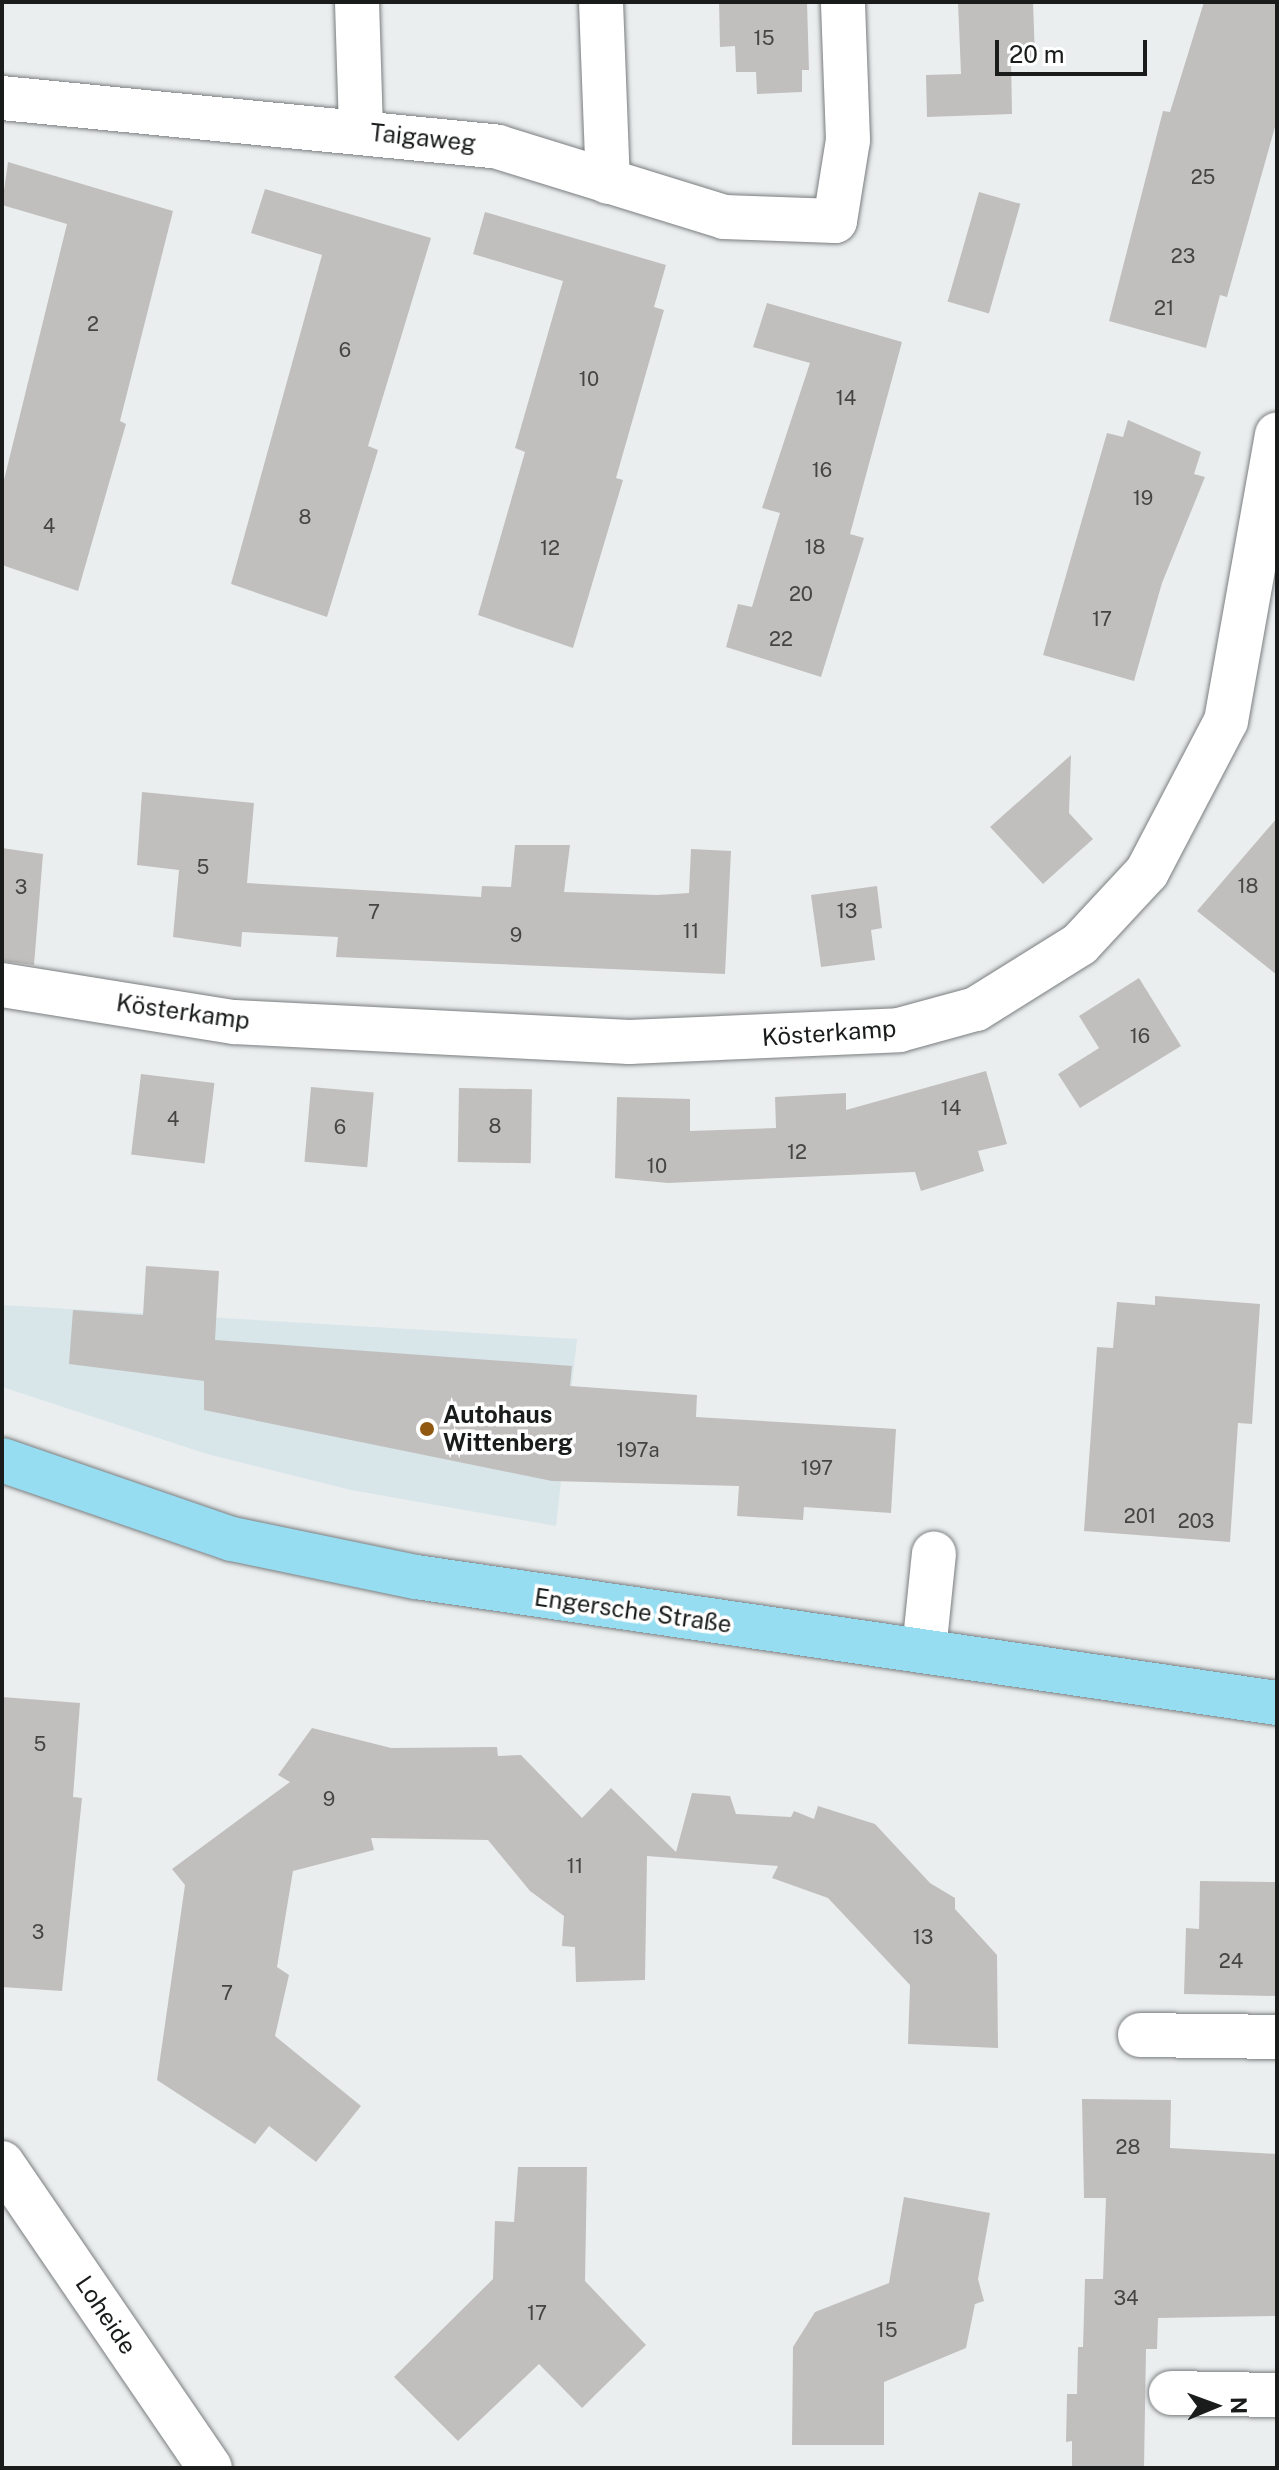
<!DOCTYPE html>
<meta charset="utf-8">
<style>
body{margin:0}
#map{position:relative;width:1279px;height:2470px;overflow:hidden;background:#eaeeef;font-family:"Public Sans",sans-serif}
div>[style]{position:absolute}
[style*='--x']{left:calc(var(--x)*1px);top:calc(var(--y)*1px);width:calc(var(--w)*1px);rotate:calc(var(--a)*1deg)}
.built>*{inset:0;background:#d8e5e9}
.building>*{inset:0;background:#c1bfbd;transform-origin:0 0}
.roads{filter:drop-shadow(0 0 2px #7b7e7f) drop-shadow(0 0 2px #7b7e7f)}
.minor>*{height:44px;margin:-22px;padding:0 22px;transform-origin:22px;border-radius:22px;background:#fff}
.major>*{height:44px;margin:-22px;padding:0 22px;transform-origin:22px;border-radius:22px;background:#97ddf2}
.dots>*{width:22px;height:22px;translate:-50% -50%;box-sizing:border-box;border:4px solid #fff;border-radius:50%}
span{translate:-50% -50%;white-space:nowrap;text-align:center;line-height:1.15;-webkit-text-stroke:7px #fff;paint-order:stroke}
.number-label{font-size:20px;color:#444544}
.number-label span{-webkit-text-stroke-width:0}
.street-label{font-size:24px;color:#1a1c1c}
.poi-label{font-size:24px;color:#1a1c1c;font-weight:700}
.left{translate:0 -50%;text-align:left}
.frame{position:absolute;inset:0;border:4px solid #1a1c1c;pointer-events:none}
.north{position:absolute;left:1175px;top:2366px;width:80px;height:80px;-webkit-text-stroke:6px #fff;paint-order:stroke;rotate:89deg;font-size:22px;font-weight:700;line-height:32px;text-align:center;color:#1a1c1c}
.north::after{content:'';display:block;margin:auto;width:28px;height:36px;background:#1a1c1c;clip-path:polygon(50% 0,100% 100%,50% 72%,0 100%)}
.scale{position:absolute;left:995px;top:40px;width:152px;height:36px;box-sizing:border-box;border:4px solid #1a1c1c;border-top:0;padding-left:10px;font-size:24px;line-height:28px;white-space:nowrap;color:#1a1c1c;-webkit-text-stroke:6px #fff;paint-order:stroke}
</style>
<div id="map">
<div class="built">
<div style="clip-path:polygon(2px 1305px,577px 1339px,556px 1526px,351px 1490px,207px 1454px,2px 1387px)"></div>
</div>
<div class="building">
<div style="clip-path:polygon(719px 2px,807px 2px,809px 70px,802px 70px,802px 92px,757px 94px,756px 72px,736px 72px,735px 46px,720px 47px)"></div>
<div style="clip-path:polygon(958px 2px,1033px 2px,1035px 58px,1011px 59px,1012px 114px,927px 117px,926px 75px,961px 74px)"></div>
<div style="clip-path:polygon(1204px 2px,1277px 2px,1277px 120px,1227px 297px,1220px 295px,1206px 348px,1109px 321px,1163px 111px,1170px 112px)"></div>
<div style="clip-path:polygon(8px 162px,173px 211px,120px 421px,126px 424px,78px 591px,2px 565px,2px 488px,67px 224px,2px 205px)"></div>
<div style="clip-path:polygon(265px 189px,431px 238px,368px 446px,378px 450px,327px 617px,231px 584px,322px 255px,251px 233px)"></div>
<div style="left:979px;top:192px;width:43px;height:114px;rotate:16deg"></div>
<div style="clip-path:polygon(485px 212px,666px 265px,654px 307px,664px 310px,616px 478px,623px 480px,573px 648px,478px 615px,525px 452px,515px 448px,563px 281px,473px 254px)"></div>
<div style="clip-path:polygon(767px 303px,902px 342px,850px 534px,864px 538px,821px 677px,726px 647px,738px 604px,752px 607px,767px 556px,780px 513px,762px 508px,810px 363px,753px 347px)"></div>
<div style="clip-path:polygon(1128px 420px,1201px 452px,1194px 474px,1205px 477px,1162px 583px,1134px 681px,1043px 655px,1107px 433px,1123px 437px)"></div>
<div style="clip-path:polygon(1071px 755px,1069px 813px,1093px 839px,1043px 884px,990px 827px)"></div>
<div style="clip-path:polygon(142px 792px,254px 803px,247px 883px,481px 897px,482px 886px,511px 887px,515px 845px,570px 845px,564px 892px,657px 895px,689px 893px,691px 849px,731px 851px,725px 974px,336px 957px,338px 937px,242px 932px,241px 947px,173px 937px,179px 870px,137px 865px)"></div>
<div style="clip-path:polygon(1277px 818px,1277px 975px,1197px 911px)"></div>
<div style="clip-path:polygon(2px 848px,43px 854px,34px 965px,2px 961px)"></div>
<div style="clip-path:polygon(877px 886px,882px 928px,871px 930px,875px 960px,821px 967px,811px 895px)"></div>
<div style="clip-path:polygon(1139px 978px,1181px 1046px,1080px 1108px,1058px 1074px,1099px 1048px,1079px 1016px)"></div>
<div style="clip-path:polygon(986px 1071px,1007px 1144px,978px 1151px,984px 1171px,921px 1191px,915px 1172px,668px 1183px,615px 1178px,617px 1097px,690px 1099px,690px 1131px,776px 1128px,775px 1097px,846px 1093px,846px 1110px)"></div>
<div style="left:141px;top:1074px;width:74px;height:81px;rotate:7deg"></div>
<div style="left:311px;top:1087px;width:63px;height:75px;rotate:5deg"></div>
<div style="left:459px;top:1088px;width:73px;height:74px;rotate:1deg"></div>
<div style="clip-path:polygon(146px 1266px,219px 1271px,215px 1340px,572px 1366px,570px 1386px,697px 1395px,696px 1417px,896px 1429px,891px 1513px,804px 1507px,803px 1520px,737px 1516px,739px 1486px,552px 1481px,204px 1410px,204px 1381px,69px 1364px,73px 1310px,143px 1315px)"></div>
<div style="clip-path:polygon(1155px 1296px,1260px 1304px,1252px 1424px,1238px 1423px,1230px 1542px,1084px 1531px,1097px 1347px,1113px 1348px,1117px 1302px,1155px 1305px)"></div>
<div style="clip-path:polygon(2px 1697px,80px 1703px,73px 1797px,82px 1798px,62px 1991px,2px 1987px)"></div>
<div style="clip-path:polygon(312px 1728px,391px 1748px,497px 1747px,498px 1756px,521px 1755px,582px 1818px,611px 1788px,676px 1852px,692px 1793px,730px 1796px,736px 1814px,791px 1817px,794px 1811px,814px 1819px,818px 1806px,875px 1824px,930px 1883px,955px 1898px,955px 1909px,997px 1955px,998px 2048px,908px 2044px,910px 1985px,828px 1898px,772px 1878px,778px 1866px,647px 1856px,645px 1980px,576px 1982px,575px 1947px,562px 1946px,564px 1916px,530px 1891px,488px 1840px,371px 1838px,374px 1850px,293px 1871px,277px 1967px,289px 1975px,275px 2036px,361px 2106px,316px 2162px,269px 2126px,255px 2144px,157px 2080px,185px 1885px,172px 1869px,290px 1782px,278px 1775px)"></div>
<div style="clip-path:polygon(1200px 1881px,1277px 1882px,1277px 1996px,1184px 1994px,1186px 1928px,1199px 1929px)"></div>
<div style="clip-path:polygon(1082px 2099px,1171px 2100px,1170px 2148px,1277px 2154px,1277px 2316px,1158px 2318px,1157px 2349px,1146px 2349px,1144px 2468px,1072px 2468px,1072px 2441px,1066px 2442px,1067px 2394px,1077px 2394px,1078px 2347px,1083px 2347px,1085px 2279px,1103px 2279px,1106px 2198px,1084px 2198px)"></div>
<div style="clip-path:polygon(518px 2167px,587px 2167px,585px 2281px,646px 2345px,582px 2408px,539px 2364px,458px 2441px,394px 2377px,493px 2279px,495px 2221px,514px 2222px)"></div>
<div style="clip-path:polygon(904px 2197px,990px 2213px,978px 2279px,984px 2301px,975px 2304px,966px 2348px,884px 2382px,884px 2445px,792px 2445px,793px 2347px,815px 2312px,889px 2283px)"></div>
</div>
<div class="roads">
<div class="minor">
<div style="--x:357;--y:2;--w:129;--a:88.2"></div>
<div style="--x:601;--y:2;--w:180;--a:87.8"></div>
<div style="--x:2;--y:98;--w:498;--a:5.6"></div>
<div style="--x:498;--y:147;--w:237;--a:17.2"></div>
<div style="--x:724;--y:217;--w:111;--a:2.1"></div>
<div style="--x:835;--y:221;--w:82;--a:-80.9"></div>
<div style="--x:848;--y:140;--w:138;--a:-92.1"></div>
<div style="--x:2;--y:985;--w:235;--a:9.1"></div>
<div style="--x:234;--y:1022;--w:396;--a:2.9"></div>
<div style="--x:629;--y:1042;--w:270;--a:-2.5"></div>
<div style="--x:899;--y:1030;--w:80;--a:-15.3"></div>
<div style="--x:976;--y:1009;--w:123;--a:-32"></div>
<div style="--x:1080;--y:944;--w:98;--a:-47.1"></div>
<div style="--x:1147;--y:872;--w:170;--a:-62.4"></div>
<div style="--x:1226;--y:721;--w:291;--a:-79.9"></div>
<div style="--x:924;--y:1650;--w:97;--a:-84.1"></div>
<div style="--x:1140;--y:2035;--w:137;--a:0.8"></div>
<div style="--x:2;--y:2163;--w:369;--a:55.7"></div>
<div style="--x:1171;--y:2393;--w:106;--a:1.1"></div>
</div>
<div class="major">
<div style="--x:2;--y:1460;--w:243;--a:19"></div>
<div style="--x:232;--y:1539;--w:188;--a:11.7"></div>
<div style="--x:416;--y:1577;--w:870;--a:8.33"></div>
</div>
</div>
<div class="dots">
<div style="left:427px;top:1429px;background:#915812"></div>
</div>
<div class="number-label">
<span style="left:764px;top:38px">15</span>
<span style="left:1203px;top:177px">25</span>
<span style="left:1183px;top:256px">23</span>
<span style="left:1164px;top:308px">21</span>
<span style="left:93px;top:324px">2</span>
<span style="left:345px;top:350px">6</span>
<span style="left:589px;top:379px">10</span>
<span style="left:846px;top:398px">14</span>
<span style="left:822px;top:470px">16</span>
<span style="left:1143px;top:498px">19</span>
<span style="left:305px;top:517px">8</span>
<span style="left:49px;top:526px">4</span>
<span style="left:815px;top:547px">18</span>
<span style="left:550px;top:548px">12</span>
<span style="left:801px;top:594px">20</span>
<span style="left:1102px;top:619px">17</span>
<span style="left:781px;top:639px">22</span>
<span style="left:203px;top:867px">5</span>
<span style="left:1248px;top:886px">18</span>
<span style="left:21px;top:887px">3</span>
<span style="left:847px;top:911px">13</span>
<span style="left:374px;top:912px">7</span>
<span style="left:691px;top:931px">11</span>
<span style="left:516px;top:935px">9</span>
<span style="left:1140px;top:1036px">16</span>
<span style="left:951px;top:1108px">14</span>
<span style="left:173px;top:1119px">4</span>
<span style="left:495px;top:1126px">8</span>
<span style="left:340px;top:1127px">6</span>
<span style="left:797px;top:1152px">12</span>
<span style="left:657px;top:1166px">10</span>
<span style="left:638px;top:1450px">197a</span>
<span style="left:817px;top:1468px">197</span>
<span style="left:1140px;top:1516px">201</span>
<span style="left:1196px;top:1521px">203</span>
<span style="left:40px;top:1744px">5</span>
<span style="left:329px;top:1799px">9</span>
<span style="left:575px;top:1866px">11</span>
<span style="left:38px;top:1932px">3</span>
<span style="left:923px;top:1937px">13</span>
<span style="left:1231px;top:1961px">24</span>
<span style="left:227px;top:1993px">7</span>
<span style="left:1128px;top:2147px">28</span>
<span style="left:1126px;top:2298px">34</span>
<span style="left:537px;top:2313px">17</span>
<span style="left:887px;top:2330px">15</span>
</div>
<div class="street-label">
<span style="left:423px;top:138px;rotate:6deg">Taigaweg</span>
<span style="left:183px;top:1012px;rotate:8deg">Kösterkamp</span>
<span style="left:829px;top:1033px;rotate:-4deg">Kösterkamp</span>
<span style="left:633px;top:1611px;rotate:8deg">Engersche Straße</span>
<span style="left:106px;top:2315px;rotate:56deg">Loheide</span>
</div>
<div class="poi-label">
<span class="left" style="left:443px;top:1429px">Autohaus<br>Wittenberg</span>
</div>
<div class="frame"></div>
<div class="north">N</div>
<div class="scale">20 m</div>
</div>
